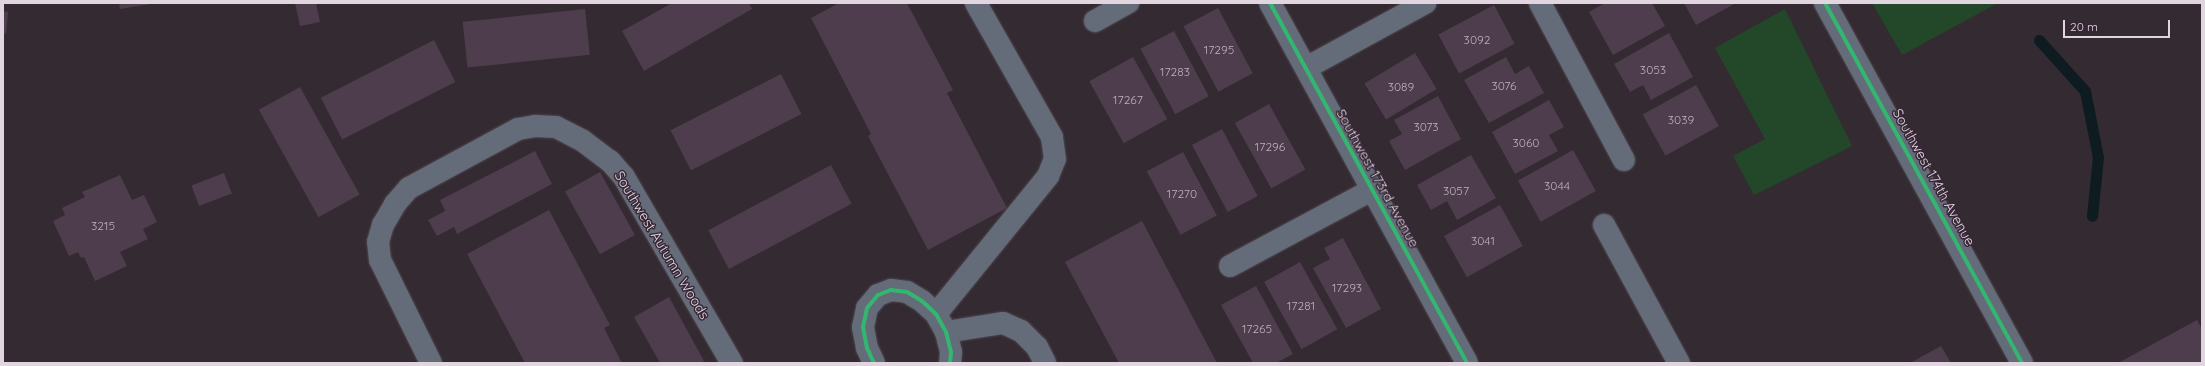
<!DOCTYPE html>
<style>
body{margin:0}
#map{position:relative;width:2205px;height:366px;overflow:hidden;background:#342a32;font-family:Quicksand,sans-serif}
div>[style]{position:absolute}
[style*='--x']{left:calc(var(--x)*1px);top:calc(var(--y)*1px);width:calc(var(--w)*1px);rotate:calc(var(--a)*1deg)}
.green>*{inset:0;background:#224829}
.stream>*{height:11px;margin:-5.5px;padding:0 5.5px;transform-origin:5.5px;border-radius:5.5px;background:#0e1b20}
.building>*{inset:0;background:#4e3d4c;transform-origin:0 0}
.roads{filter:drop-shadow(0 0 1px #4f464d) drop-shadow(0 0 1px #4f464d)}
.minor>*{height:22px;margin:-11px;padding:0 11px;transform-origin:11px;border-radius:11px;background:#646b79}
.cycleway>*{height:4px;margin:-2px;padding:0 2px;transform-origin:2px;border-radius:2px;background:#33b770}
span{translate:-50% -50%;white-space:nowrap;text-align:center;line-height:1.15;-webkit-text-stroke:3px #372736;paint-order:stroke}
.number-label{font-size:12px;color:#bcb0bb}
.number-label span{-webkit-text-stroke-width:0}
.street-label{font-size:14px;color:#e1d6e0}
.frame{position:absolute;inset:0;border:4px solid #e1d6e0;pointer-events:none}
.scale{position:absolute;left:2063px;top:20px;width:107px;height:18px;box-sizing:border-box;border:2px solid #e1d6e0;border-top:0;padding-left:5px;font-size:12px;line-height:14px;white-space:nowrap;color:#e1d6e0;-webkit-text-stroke:3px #372736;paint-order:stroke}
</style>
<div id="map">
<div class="green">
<div style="clip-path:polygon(1872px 3px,1998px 3px,1902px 55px)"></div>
<div style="clip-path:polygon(1785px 9px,1852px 146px,1754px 195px,1733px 156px,1765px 139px,1715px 48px)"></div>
</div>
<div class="stream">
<div style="--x:2039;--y:40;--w:69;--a:48"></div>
<div style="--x:2085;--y:91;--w:67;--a:78.9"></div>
<div style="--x:2098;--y:157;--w:59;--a:95.8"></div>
</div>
<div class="building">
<div style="clip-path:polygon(119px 3px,151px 3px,151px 4px,120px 9px)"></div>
<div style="clip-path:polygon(295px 3px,316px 3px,320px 22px,300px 26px)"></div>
<div style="clip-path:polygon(672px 3px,749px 3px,752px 9px,644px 71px,622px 31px)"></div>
<div style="clip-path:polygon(839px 3px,907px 3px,953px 90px,947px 93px,1007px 208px,928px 250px,868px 136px,871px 134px,811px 18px)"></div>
<div style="clip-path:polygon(1605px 3px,1652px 3px,1665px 26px,1613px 55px,1589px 12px)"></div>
<div style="clip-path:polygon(1684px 3px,1736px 3px,1696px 25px)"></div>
<div style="left:1494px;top:5px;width:44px;height:63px;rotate:62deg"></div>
<div style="left:1218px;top:8px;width:74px;height:39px;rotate:62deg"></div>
<div style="left:585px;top:9px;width:46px;height:123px;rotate:84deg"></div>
<div style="clip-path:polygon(3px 11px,8px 12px,6px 34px,3px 33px)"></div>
<div style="left:1174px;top:31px;width:74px;height:38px;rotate:62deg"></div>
<div style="clip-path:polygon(1669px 33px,1693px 77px,1651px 100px,1643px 85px,1630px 92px,1614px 64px)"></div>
<div style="left:434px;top:40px;width:47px;height:127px;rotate:63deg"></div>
<div style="left:1415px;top:53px;width:42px;height:59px;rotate:59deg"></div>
<div style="left:1133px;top:57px;width:71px;height:50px;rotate:61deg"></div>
<div style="clip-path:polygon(1506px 57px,1515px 74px,1529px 66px,1544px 93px,1489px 123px,1464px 80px)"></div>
<div style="left:781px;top:74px;width:45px;height:124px;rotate:63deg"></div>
<div style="left:1696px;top:85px;width:47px;height:61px;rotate:61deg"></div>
<div style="left:300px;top:87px;width:123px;height:47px;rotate:61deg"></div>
<div style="clip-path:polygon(1438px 96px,1461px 139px,1405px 170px,1389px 141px,1402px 134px,1394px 120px)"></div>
<div style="clip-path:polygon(1549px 100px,1564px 127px,1549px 135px,1558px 151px,1515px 174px,1492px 132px)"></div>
<div style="left:1269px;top:104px;width:75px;height:39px;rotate:61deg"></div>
<div style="left:1222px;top:129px;width:76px;height:34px;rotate:62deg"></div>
<div style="left:1573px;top:150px;width:47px;height:63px;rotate:61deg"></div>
<div style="clip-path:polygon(535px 151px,552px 184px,457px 234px,454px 227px,437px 236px,428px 220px,445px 211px,440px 200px)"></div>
<div style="left:1183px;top:152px;width:72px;height:41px;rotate:62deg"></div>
<div style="clip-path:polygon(1471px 155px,1496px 198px,1457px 220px,1447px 201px,1431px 210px,1417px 185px)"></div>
<div style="left:831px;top:165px;width:44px;height:139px;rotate:62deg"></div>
<div style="left:600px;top:172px;width:72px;height:40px;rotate:61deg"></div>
<div style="left:224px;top:173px;width:22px;height:35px;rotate:69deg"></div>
<div style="clip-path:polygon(120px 175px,132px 200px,144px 195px,157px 222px,143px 229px,148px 239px,120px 252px,127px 266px,95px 281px,84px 257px,81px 258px,78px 252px,69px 256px,53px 221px,65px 215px,62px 208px,85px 197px,82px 192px)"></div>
<div style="left:1500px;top:205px;width:47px;height:64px;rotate:61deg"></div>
<div style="clip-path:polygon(549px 210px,610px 325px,604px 328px,622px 363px,525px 363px,467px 254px)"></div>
<div style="clip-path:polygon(1142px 221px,1217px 363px,1119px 363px,1065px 262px)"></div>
<div style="clip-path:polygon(1343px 238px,1381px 309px,1346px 328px,1313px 268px,1330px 259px,1324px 248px)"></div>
<div style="left:1300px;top:262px;width:77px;height:41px;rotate:61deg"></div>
<div style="clip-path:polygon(1256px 286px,1293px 354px,1276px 363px,1253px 363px,1221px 305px)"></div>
<div style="clip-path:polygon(669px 297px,704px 361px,700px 363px,660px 363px,634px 317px)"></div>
<div style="clip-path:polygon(2197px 320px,2202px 329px,2202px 363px,2118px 363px)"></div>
<div style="clip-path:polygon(1941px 346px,1951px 363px,1910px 363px)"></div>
</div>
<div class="roads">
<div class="minor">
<div style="--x:1270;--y:3;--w:410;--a:61.3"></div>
<div style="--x:1540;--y:3;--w:178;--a:61.9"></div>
<div style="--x:1825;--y:3;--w:410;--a:61.3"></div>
<div style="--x:1095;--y:21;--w:38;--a:-29"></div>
<div style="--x:1306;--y:68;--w:136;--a:-28.6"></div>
<div style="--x:1604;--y:225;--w:157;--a:61.5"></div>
<div style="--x:1230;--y:266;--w:161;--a:-28.2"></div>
<div style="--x:936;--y:314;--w:178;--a:-50.9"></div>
<div style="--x:1048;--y:176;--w:18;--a:-68"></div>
<div style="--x:1055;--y:159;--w:22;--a:-98"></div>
<div style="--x:1052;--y:137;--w:154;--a:-119.6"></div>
<div style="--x:946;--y:332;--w:58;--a:-9"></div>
<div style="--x:1003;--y:323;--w:20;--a:24"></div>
<div style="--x:1021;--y:331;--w:23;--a:45"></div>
<div style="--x:1037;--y:347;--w:18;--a:63"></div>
<div style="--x:431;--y:363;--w:115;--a:-116.3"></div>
<div style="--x:380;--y:260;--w:18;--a:-96"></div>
<div style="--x:378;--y:242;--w:18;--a:-74"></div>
<div style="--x:383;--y:225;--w:24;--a:-60"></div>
<div style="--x:395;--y:204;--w:21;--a:-49"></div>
<div style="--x:409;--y:188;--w:124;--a:-28.4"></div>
<div style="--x:518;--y:129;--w:17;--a:-10"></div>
<div style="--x:535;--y:126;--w:21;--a:3"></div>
<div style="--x:556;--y:127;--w:30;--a:27"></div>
<div style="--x:583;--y:141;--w:34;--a:37"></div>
<div style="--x:610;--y:161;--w:21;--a:49"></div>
<div style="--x:624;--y:177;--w:215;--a:59.9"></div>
<div style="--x:874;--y:363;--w:17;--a:-115"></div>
<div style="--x:867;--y:348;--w:21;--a:-101"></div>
<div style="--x:863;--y:327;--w:19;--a:-78"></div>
<div style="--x:867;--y:308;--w:17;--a:-50"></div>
<div style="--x:878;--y:295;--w:14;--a:-21"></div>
<div style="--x:891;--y:290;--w:16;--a:7"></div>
<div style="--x:907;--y:292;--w:17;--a:31"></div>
<div style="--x:922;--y:301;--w:19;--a:43"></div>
<div style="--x:936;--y:314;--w:21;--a:61"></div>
<div style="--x:946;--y:332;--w:21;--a:76"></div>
<div style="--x:951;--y:352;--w:11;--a:95"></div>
</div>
</div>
<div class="cycleway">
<div style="--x:1270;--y:3;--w:410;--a:61.3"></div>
<div style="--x:1825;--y:3;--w:410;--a:61.3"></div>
<div style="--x:874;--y:363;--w:17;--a:-115"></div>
<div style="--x:867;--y:348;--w:21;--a:-101"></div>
<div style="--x:863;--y:327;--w:19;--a:-78"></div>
<div style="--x:867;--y:308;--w:17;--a:-50"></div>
<div style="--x:878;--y:295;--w:14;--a:-21"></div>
<div style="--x:891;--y:290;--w:16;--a:7"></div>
<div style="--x:907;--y:292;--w:17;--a:31"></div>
<div style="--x:922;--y:301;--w:19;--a:43"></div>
<div style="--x:936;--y:314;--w:21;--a:61"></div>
<div style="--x:946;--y:332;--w:21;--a:76"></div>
<div style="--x:951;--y:352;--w:11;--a:95"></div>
</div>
<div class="number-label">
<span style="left:1477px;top:40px">3092</span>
<span style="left:1219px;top:50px">17295</span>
<span style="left:1653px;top:70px">3053</span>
<span style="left:1175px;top:72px">17283</span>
<span style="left:1504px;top:86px">3076</span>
<span style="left:1401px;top:87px">3089</span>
<span style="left:1128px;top:100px">17267</span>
<span style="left:1681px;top:120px">3039</span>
<span style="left:1426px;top:127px">3073</span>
<span style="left:1526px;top:143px">3060</span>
<span style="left:1270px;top:147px">17296</span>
<span style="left:1557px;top:186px">3044</span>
<span style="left:1456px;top:191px">3057</span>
<span style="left:1182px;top:194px">17270</span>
<span style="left:103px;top:226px">3215</span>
<span style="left:1483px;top:241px">3041</span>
<span style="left:1347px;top:288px">17293</span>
<span style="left:1301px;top:306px">17281</span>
<span style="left:1257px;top:329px">17265</span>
</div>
<div class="street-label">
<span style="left:1934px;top:177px;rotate:61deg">Southwest 174th Avenue</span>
<span style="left:1378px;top:178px;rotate:61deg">Southwest 173rd Avenue</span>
<span style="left:662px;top:245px;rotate:59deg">Southwest Autumn Woods</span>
</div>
<div class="frame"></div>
<div class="scale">20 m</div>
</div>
